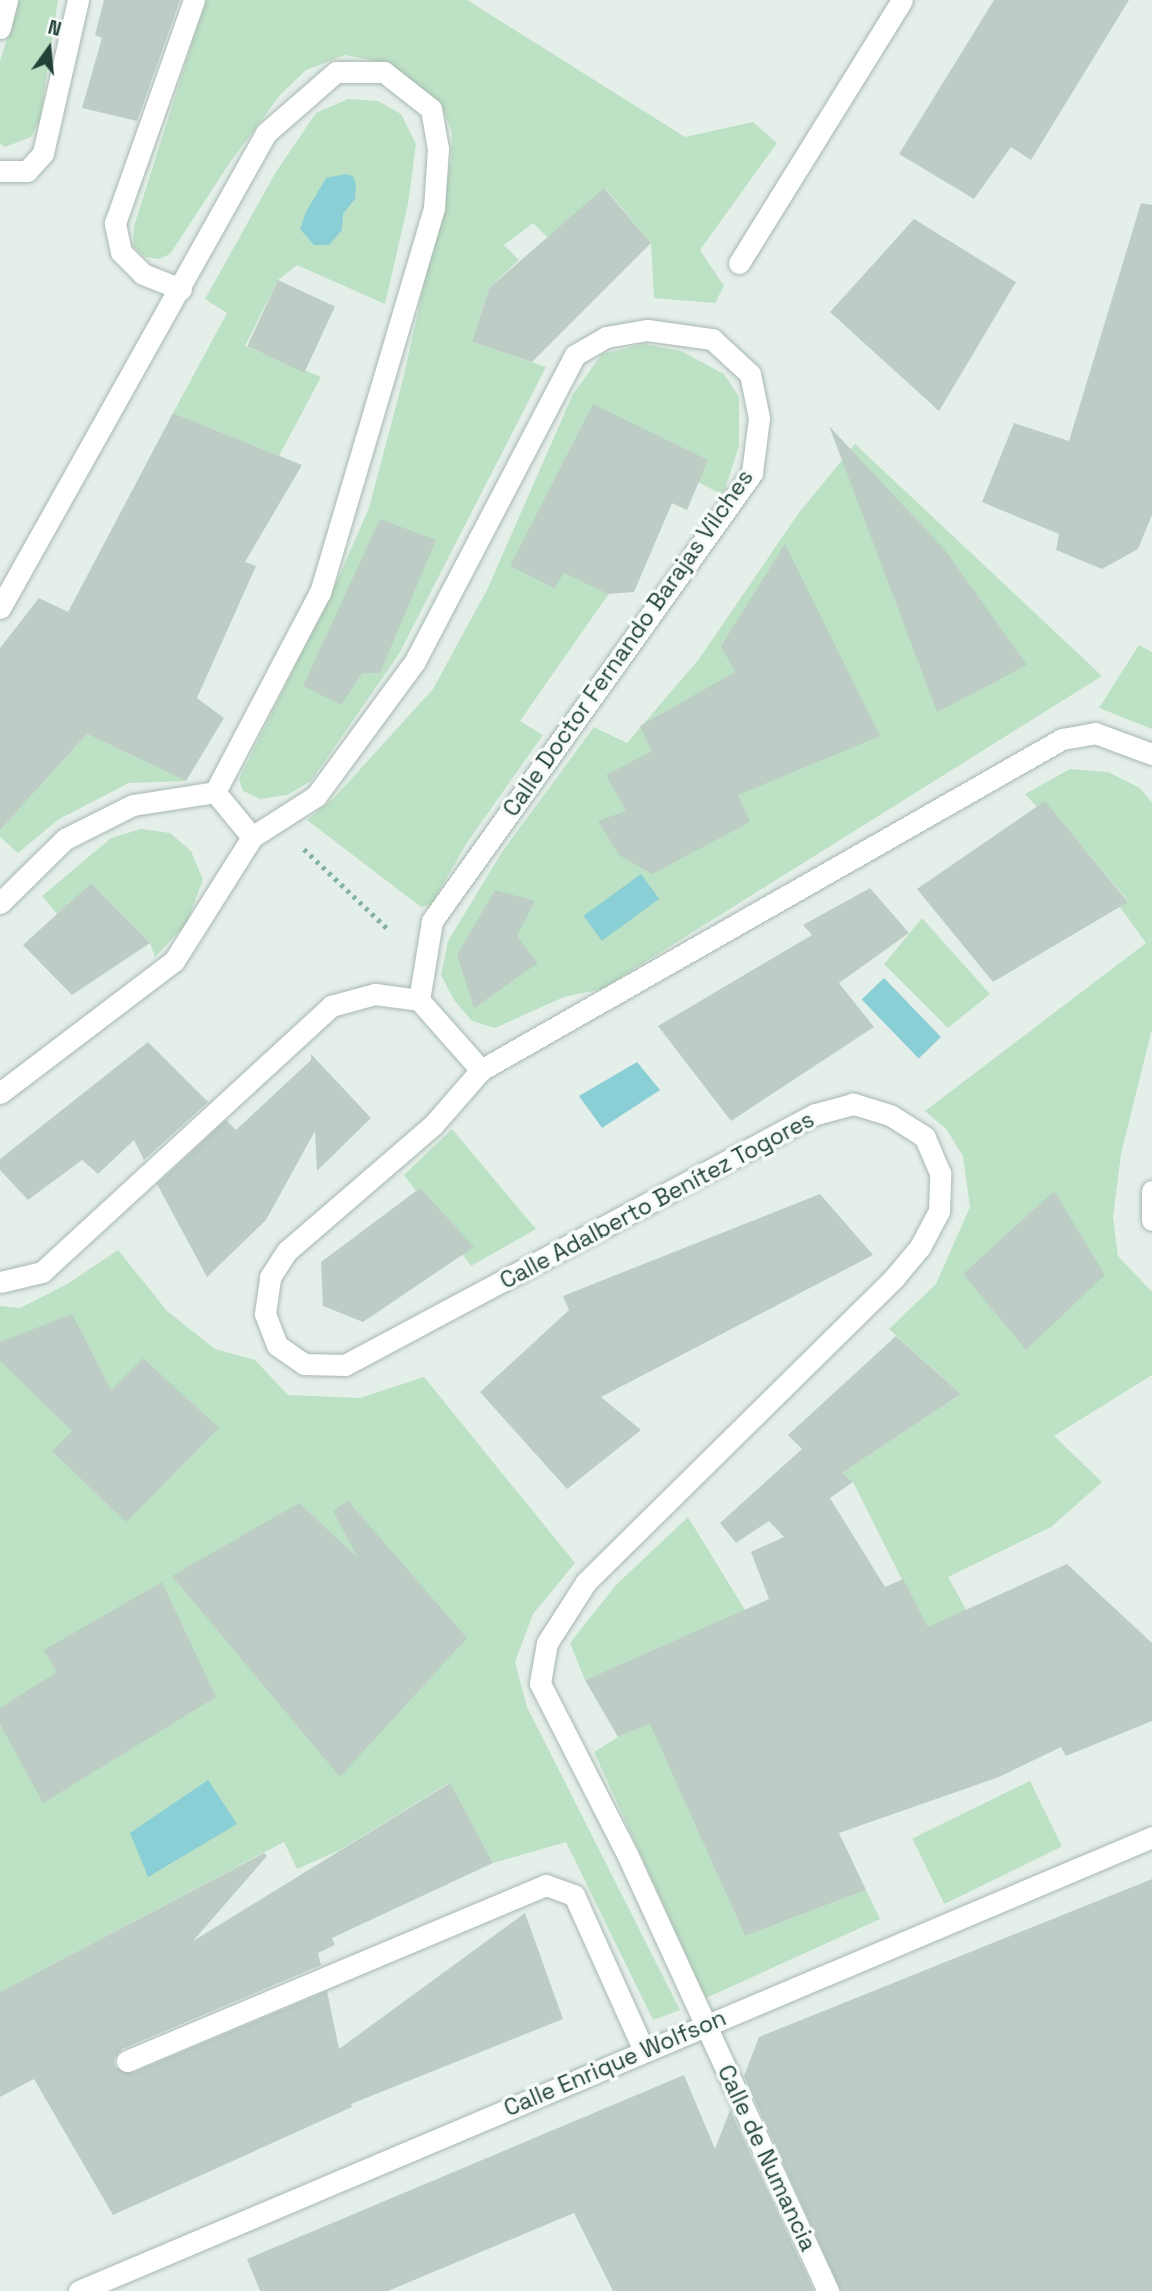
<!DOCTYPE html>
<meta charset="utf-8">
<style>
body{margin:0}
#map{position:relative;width:1152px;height:2291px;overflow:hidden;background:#e5efea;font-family:"Space Grotesk",sans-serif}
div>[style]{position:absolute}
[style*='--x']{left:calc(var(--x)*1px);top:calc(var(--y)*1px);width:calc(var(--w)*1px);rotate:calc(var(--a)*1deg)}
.green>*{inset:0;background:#bde1c5;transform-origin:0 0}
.water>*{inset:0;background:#8aced6;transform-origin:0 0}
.building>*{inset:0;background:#bdcdc5;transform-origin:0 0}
.path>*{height:4.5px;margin-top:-2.25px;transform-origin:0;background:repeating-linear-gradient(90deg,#83b4a2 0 3.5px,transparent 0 8.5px)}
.roads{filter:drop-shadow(0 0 2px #a7b8b1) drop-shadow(0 0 2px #a7b8b1)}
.minor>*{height:21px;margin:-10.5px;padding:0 10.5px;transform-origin:10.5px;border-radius:10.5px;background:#fff}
span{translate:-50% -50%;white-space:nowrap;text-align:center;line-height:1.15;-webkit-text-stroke:7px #f6fbf8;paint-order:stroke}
.street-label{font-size:23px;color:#224238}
.north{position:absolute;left:14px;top:14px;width:70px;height:70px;-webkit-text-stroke:5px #f6fbf8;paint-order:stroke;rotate:15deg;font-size:19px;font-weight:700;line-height:28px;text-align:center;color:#224238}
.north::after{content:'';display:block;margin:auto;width:24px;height:32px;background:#224238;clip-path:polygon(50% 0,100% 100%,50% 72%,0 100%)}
</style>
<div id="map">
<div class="green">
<div style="clip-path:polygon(20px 0,58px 0,40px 120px,31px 137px,5px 147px,0 144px,0 61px)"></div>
<div style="clip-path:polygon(206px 0,467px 0,685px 137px,753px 122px,777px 143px,700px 250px,724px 286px,715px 303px,654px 298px,651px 243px,605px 188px,549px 239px,533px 223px,504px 245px,519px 260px,489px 288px,472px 342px,546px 367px,399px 654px,311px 781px,287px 795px,260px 799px,243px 791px,239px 779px,337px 581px,369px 508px,404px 375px,451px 161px,452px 133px,440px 101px,381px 62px,345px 55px,306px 70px,280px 95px,231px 161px,170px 254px,159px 259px,145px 257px,133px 246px,134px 226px)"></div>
<div style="clip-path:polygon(348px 99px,378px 101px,401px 114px,416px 144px,408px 204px,385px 304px,297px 265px,278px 280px,245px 346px,321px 377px,279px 456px,173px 413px,227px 313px,205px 299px,276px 172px,316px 113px)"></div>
<div style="clip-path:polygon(644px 344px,681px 351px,724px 374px,739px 397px,739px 446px,723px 495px,698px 482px,687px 510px,672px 503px,520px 721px,543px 735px,466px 844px,431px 905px,421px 907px,307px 820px,333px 799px,433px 689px,487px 590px,573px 394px,602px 354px)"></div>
<div style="clip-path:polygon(855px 444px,1102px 676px,602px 989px,564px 997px,495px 1028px,472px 1021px,454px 1000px,441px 975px,448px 941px,502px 852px,594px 727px,627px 743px,699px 659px,798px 514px)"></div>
<div style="clip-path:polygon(1139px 645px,1152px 652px,1152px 729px,1099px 708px)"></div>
<div style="clip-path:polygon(87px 734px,186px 781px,129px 783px,59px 819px,18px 853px,0 837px,0 830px)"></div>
<div style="clip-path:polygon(1070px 769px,1108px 772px,1140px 788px,1152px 803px,1152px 1029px,1121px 1154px,1113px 1217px,1118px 1256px,1152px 1292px,1152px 1375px,1054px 1436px,1102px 1482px,1051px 1527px,948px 1577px,974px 1624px,935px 1645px,853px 1482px,842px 1473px,961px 1394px,889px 1329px,936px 1284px,970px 1207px,963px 1156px,946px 1129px,925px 1111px,1146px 943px,1120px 907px,1128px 901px,1045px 802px,1037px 807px,1025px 794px)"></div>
<div style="clip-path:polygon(141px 829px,170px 833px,191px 851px,203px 880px,186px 924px,155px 957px,150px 943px,91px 883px,57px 914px,42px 896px,111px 838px)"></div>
<div style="clip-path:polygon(922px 918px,990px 994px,948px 1028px,884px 964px)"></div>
<div style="clip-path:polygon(452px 1129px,536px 1229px,471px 1266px,404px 1175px)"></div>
<div style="clip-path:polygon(118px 1250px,167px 1311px,215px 1349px,255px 1360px,288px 1395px,360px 1398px,424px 1377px,575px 1563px,533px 1614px,515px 1662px,527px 1707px,680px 2010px,653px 2020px,566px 1842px,493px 1863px,449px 1783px,340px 1850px,297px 1869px,284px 1842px,0 1992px,0 1306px,20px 1308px,67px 1284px)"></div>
<div style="clip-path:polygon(688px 1517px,745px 1610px,585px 1680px,570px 1643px,616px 1585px)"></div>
<div style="clip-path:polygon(789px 1668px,667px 1761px,745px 1936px,866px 1890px,880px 1919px,706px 1998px,594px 1752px,618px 1737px)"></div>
<div style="left:1030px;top:1781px;width:73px;height:131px;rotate:64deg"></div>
</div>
<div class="water">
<div style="clip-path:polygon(346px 174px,353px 176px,356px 185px,355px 199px,343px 214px,342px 230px,329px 245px,314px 245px,300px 229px,306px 212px,326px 178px)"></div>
<div style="left:641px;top:874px;width:31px;height:71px;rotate:54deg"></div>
<div style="left:884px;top:978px;width:82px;height:31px;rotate:46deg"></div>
<div style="clip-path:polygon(637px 1062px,660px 1090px,602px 1128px,579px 1096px)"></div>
<div style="clip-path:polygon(208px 1780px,237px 1824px,148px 1877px,130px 1833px)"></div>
</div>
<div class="building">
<div style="clip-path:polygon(104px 0,180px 0,137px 121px,82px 108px,102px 38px,95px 35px)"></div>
<div style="clip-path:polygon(994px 0,1129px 0,1031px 160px,1011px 147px,974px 199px,899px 154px)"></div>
<div style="clip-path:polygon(604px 188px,651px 243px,532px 362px,472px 342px,489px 288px)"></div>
<div style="clip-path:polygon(1141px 203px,1152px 205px,1152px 515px,1138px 549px,1102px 569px,1056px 550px,1059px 534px,982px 502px,1014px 423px,1069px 441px)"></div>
<div style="clip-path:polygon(914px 219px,1016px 282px,939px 411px,830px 312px)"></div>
<div style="left:278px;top:280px;width:63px;height:73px;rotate:25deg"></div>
<div style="clip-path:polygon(593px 404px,708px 460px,687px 510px,672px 503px,634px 592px,608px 594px,564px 573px,554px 588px,510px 566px)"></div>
<div style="clip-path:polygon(173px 413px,302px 465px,245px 562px,256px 566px,197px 698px,224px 718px,186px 781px,87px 734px,0 830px,0 648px,39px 598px,68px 612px)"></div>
<div style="clip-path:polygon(829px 426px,945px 550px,1027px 665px,937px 712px)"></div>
<div style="clip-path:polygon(380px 519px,436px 540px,380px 673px,362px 673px,341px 705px,303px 686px)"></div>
<div style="clip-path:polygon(785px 544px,880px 736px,738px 795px,750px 822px,652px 874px,619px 855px,598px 821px,626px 811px,606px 775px,652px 751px,640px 726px,735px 672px,721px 646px)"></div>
<div style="clip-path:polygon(1045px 801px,1128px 902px,993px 982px,917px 889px)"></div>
<div style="clip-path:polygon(91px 883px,150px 943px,72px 995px,23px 945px)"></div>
<div style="clip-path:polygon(870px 888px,909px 933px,839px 983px,874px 1027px,731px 1121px,658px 1026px,812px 935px,803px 925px)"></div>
<div style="clip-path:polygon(495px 890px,535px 901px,517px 936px,538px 963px,474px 1008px,457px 955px)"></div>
<div style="clip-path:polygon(148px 1042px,208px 1102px,144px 1160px,134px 1140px,98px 1174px,82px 1160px,28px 1200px,0 1170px,0 1159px)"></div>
<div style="clip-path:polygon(311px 1054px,371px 1118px,317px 1171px,315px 1131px,266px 1220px,207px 1277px,157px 1184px,226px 1120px,236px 1130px,311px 1060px)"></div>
<div style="clip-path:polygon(420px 1188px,474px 1247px,363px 1322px,323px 1306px,321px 1262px)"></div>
<div style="clip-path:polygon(1054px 1191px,1105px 1275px,1026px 1350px,963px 1274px)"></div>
<div style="clip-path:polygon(820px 1194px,873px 1255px,601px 1397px,641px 1430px,567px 1489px,480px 1392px,569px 1310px,563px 1296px)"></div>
<div style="clip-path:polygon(72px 1314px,111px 1390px,143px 1358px,219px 1428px,126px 1522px,52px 1451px,72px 1431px,0 1361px,0 1342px)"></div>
<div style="clip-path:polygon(896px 1336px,961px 1394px,842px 1473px,853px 1482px,830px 1498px,885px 1587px,903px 1579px,928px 1627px,1067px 1564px,1152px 1643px,1152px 1721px,1066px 1756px,1061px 1747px,999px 1777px,839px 1833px,866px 1890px,745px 1936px,650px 1724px,618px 1737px,585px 1680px,769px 1599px,751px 1552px,784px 1537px,769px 1521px,736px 1543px,720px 1523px,802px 1449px,788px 1435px)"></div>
<div style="clip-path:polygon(348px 1501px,467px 1638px,340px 1777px,172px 1576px,299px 1503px,358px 1558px,333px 1511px)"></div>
<div style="clip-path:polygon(162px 1582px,216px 1697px,43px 1803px,0 1724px,0 1708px,57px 1672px,44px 1650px)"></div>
<div style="clip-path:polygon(450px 1783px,493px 1863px,332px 1938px,335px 1945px,318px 1953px,321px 1965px,122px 2049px,114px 2059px,115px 2067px,132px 2073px,327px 1991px,339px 2049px,525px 1913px,563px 2019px,351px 2104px,352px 2107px,113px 2215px,34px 2079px,0 2097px,0 1992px,264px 1853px,267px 1856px,193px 1941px)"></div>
<div style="clip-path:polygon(1152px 1879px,1152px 2291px,841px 2291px,744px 2076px,759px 2037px)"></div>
<div style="clip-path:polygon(684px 2075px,715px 2149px,730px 2110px,814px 2291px,613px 2291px,574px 2213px,388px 2291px,260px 2291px,247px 2259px)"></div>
</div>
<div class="path">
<div style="--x:304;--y:849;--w:117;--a:43.6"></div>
</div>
<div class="roads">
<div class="minor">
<div style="--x:0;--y:28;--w:29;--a:-76"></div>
<div style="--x:0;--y:171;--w:27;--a:0"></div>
<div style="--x:27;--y:171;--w:24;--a:-48"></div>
<div style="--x:43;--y:153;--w:157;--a:-77.1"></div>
<div style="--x:739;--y:263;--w:309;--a:-58.2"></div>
<div style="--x:181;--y:289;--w:41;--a:-158.5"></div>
<div style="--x:143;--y:274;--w:31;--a:-135"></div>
<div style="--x:121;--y:252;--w:30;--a:-102"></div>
<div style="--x:115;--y:223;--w:237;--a:-70.5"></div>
<div style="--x:0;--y:608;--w:544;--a:-60.75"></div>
<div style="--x:266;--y:133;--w:93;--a:-41.1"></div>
<div style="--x:336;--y:72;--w:48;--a:0"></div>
<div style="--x:384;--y:72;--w:60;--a:38.2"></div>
<div style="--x:431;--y:109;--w:40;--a:80"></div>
<div style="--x:438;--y:148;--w:60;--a:93.8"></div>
<div style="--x:434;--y:208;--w:401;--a:106.5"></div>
<div style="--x:320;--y:592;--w:226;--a:117.7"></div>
<div style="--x:215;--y:792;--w:58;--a:50.6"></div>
<div style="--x:0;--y:903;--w:91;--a:-44.6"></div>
<div style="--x:65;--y:839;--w:76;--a:-26.6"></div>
<div style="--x:133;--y:805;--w:83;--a:-9"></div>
<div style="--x:419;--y:1000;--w:94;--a:48.5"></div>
<div style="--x:0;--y:1093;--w:218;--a:-37.2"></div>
<div style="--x:174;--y:961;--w:146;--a:-57.8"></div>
<div style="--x:252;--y:837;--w:76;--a:-32.6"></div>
<div style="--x:316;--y:796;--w:167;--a:-53.7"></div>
<div style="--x:415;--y:661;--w:345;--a:-62.4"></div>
<div style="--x:575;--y:355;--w:36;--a:-30"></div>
<div style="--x:606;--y:337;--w:42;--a:-9.7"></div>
<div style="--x:647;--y:330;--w:66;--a:7.9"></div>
<div style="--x:712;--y:339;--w:52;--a:42.6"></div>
<div style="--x:750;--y:374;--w:45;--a:78.4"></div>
<div style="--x:759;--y:418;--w:55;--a:97.3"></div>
<div style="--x:752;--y:473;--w:551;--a:125.54"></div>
<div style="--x:432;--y:921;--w:80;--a:99.3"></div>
<div style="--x:1152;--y:1191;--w:29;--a:90"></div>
<div style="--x:0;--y:1282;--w:43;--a:-13.4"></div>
<div style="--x:42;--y:1272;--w:393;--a:-42.6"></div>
<div style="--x:331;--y:1006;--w:46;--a:-15.3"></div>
<div style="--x:375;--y:994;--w:44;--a:7.8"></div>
<div style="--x:127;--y:2061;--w:454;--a:-22.8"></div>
<div style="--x:546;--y:1885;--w:30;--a:20"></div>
<div style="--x:574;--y:1895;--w:171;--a:65.8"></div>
<div style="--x:79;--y:2291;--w:1165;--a:-22.93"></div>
<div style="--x:828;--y:2291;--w:479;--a:-114.7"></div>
<div style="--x:628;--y:1856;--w:194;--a:-117"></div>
<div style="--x:540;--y:1683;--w:41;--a:-80.1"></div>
<div style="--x:547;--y:1643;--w:72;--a:-57.4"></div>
<div style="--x:586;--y:1582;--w:433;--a:-44.6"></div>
<div style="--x:894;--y:1278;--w:40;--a:-50"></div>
<div style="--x:920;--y:1247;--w:41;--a:-62.2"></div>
<div style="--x:939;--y:1211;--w:38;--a:-88"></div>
<div style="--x:940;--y:1173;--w:39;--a:-113"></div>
<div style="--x:925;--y:1137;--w:41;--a:-147.8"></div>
<div style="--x:890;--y:1115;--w:39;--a:-163"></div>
<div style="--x:853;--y:1104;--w:39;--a:165"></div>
<div style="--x:815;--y:1114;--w:533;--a:151.9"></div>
<div style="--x:345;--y:1365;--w:41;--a:-178.6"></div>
<div style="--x:304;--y:1364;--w:33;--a:-145"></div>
<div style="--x:277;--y:1345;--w:33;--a:-111"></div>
<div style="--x:265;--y:1314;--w:37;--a:-82"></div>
<div style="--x:270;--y:1277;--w:31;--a:-57"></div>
<div style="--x:287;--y:1251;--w:194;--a:-40.8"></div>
<div style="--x:434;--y:1124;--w:72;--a:-49"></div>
<div style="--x:481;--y:1070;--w:669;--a:-29.67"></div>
<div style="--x:1062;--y:739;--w:34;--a:-10"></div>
<div style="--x:1095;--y:733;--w:61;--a:20.2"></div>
</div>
</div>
<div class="street-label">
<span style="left:628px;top:643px;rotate:-55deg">Calle Doctor Fernando Barajas Vilches</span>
<span style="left:657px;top:1200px;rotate:-28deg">Calle Adalberto Benítez Togores</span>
<span style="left:615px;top:2063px;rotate:-23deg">Calle Enrique Wolfson</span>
<span style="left:767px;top:2158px;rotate:65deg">Calle de Numancia</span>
</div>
<div class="north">N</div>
</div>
